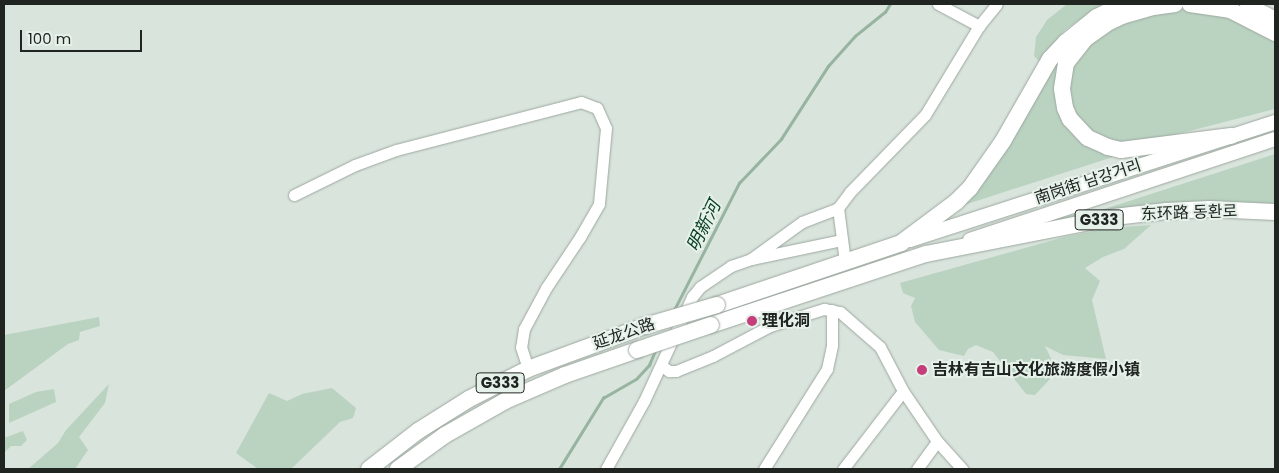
<!DOCTYPE html>
<meta charset="utf-8">
<style>
body{margin:0}
#map{position:relative;width:1279px;height:473px;overflow:hidden;background:#d9e4dc;font-family:Poppins,"Noto Sans SC","Noto Sans KR",sans-serif}
div>[style]{position:absolute}
[style*='--x']{left:calc(var(--x)*1px);top:calc(var(--y)*1px);width:calc(var(--w)*1px);rotate:calc(var(--a)*1deg)}
.green>*{inset:0;background:#bad3c1}
.stream>*{height:2.5px;margin:-1.25px;padding:0 1.25px;transform-origin:1.25px;border-radius:1.25px;background:#96b49f}
.roads{filter:drop-shadow(0 0 1px #9ca79f) drop-shadow(0 0 1px #9ca79f)}
.minor>*{height:11px;margin:-5.5px;padding:0 5.5px;transform-origin:5.5px;border-radius:5.5px;background:#fff}
.major>*{height:14px;margin:-7px;padding:0 7px;transform-origin:7px;border-radius:7px;background:#fff}
.highway>*{height:16px;margin:-8px;padding:0 8px;transform-origin:8px;border-radius:8px;background:#fff}
.bridges{filter:drop-shadow(0 0 1px #9ca79f) drop-shadow(0 0 1px #9ca79f)}
.highway-bridge>*{height:16px;margin:-8px;padding:0 8px;transform-origin:8px;border-radius:8px;background:#fff}
.dots>*{width:14px;height:14px;translate:-50% -50%;box-sizing:border-box;border:2px solid #e6f1e9;border-radius:50%}
span{translate:-50% -50%;white-space:nowrap;text-align:center;line-height:1.15;-webkit-text-stroke:4px #e6f1e9;paint-order:stroke}
.shield-label span{padding:1px 4px;background:#e6f1e9;border:1px solid;border-radius:4px;-webkit-text-stroke-width:0}
.shield-label{font-size:15px;color:#212522;font-weight:700}
.street-label{font-size:16px;color:#212522}
.poi-label{font-size:16px;color:#212522;font-weight:700}
.left{translate:0 -50%;text-align:left}
.water-label{font-size:18px;color:#0c4226;font-style:italic}
.frame{position:absolute;inset:0;border:5px solid #212522;pointer-events:none}
.scale{position:absolute;left:20px;top:30px;width:122px;height:22px;box-sizing:border-box;border:2px solid #212522;border-top:0;padding-left:6px;font-size:15px;line-height:18px;white-space:nowrap;color:#212522;-webkit-text-stroke:4px #e6f1e9;paint-order:stroke}
</style>
<div id="map">
<div class="green">
<div style="clip-path:polygon(1067px 4px,1102px 4px,1065px 30px,1039px 61px,1034px 56px,1036px 37px,1047px 20px)"></div>
<div style="clip-path:polygon(1168px 9px,1218px 12px,1275px 37px,1275px 109px,1170px 136px,1117px 144px,1091px 132px,1073px 114px,1069px 77px,1073px 64px,1091px 41px,1125px 21px)"></div>
<div style="clip-path:polygon(1055px 61px,1060px 63px,1060px 105px,1116px 156px,961px 206px)"></div>
<div style="clip-path:polygon(1275px 154px,1275px 204px,1047px 225px,1051px 221px,1091px 210px,1092px 213px)"></div>
<div style="clip-path:polygon(1151px 225px,1124px 249px,1103px 257px,1085px 268px,1100px 281px,1092px 300px,1106px 359px,1063px 355px,1045px 346px,1055px 367px,1051px 378px,1035px 395px,1026px 394px,993px 352px,976px 345px,968px 349px,964px 356px,939px 350px,915px 322px,911px 306px,915px 298px,903px 293px,900px 283px,1064px 237px,1110px 228px)"></div>
<div style="clip-path:polygon(99px 317px,100px 326px,80px 332px,79px 340px,68px 344px,4px 391px,4px 335px)"></div>
<div style="clip-path:polygon(109px 384px,105px 403px,79px 437px,88px 450px,75px 469px,28px 469px,58px 443px,66px 430px)"></div>
<div style="clip-path:polygon(332px 388px,356px 408px,353px 418px,340px 422px,291px 469px,258px 469px,236px 453px,269px 393px,287px 401px,302px 394px)"></div>
<div style="clip-path:polygon(54px 389px,56px 402px,9px 423px,9px 404px,36px 392px)"></div>
<div style="clip-path:polygon(23px 431px,27px 440px,21px 446px,11px 446px,4px 453px,4px 438px)"></div>
</div>
<div class="stream">
<div style="--x:674;--y:310;--w:143;--a:-62.9"></div>
<div style="--x:739;--y:183;--w:61;--a:-46.3"></div>
<div style="--x:781;--y:139;--w:87;--a:-57.2"></div>
<div style="--x:828;--y:66;--w:40;--a:-48"></div>
<div style="--x:855;--y:36;--w:38;--a:-39"></div>
<div style="--x:885;--y:12;--w:9;--a:-58"></div>
<div style="--x:559;--y:469;--w:84;--a:-58.2"></div>
<div style="--x:603;--y:398;--w:39;--a:-30"></div>
<div style="--x:637;--y:378;--w:18;--a:-47"></div>
<div style="--x:649;--y:365;--w:15;--a:-67"></div>
</div>
<div class="roads">
<div class="minor">
<div style="--x:938;--y:4;--w:47;--a:28.2"></div>
<div style="--x:294;--y:195;--w:68;--a:-26.2"></div>
<div style="--x:355;--y:165;--w:44;--a:-20.1"></div>
<div style="--x:396;--y:150;--w:191;--a:-14.5"></div>
<div style="--x:581;--y:102;--w:17;--a:21"></div>
<div style="--x:597;--y:108;--w:22;--a:66"></div>
<div style="--x:606;--y:128;--w:76;--a:95.3"></div>
<div style="--x:599;--y:204;--w:38;--a:120"></div>
<div style="--x:580;--y:237;--w:61;--a:123.7"></div>
<div style="--x:546;--y:288;--w:47;--a:118.2"></div>
<div style="--x:524;--y:329;--w:18;--a:99"></div>
<div style="--x:521;--y:347;--w:23;--a:72"></div>
<div style="--x:838;--y:208;--w:54;--a:82.6"></div>
<div style="--x:751;--y:259;--w:63;--a:-36"></div>
<div style="--x:802;--y:222;--w:39;--a:-21"></div>
<div style="--x:838;--y:208;--w:20;--a:-53"></div>
<div style="--x:850;--y:192;--w:107;--a:-45.8"></div>
<div style="--x:925;--y:115;--w:104;--a:-58.8"></div>
<div style="--x:979;--y:26;--w:28;--a:-51"></div>
<div style="--x:662;--y:366;--w:9;--a:36"></div>
<div style="--x:669;--y:371;--w:7;--a:0"></div>
<div style="--x:676;--y:371;--w:40;--a:-22"></div>
<div style="--x:713;--y:356;--w:64;--a:-27.8"></div>
<div style="--x:770;--y:326;--w:57;--a:-17.5"></div>
<div style="--x:824;--y:309;--w:16;--a:11"></div>
<div style="--x:840;--y:312;--w:53;--a:41.2"></div>
<div style="--x:880;--y:347;--w:50;--a:62.4"></div>
<div style="--x:903;--y:391;--w:60;--a:55.8"></div>
<div style="--x:937;--y:441;--w:38;--a:48"></div>
<div style="--x:606;--y:469;--w:78;--a:-60.8"></div>
<div style="--x:644;--y:401;--w:115;--a:-65.2"></div>
<div style="--x:692;--y:297;--w:13;--a:-51"></div>
<div style="--x:700;--y:287;--w:37;--a:-34"></div>
<div style="--x:731;--y:266;--w:21;--a:-19"></div>
<div style="--x:751;--y:259;--w:92;--a:-11.9"></div>
<div style="--x:764;--y:469;--w:118;--a:-57.8"></div>
<div style="--x:827;--y:369;--w:25;--a:-78"></div>
<div style="--x:832;--y:345;--w:35;--a:-90"></div>
<div style="--x:843;--y:469;--w:98;--a:-52.4"></div>
<div style="--x:917;--y:469;--w:34;--a:-54"></div>
</div>
<div class="major">
<div style="--x:910;--y:240;--w:384;--a:-17.9"></div>
<div style="--x:970;--y:240;--w:321;--a:-18.3"></div>
</div>
<div class="highway">
<div style="--x:1175;--y:4;--w:22;--a:172"></div>
<div style="--x:1153;--y:7;--w:32;--a:164"></div>
<div style="--x:1122;--y:16;--w:14;--a:155"></div>
<div style="--x:1109;--y:22;--w:29;--a:145"></div>
<div style="--x:1085;--y:39;--w:31;--a:128"></div>
<div style="--x:1066;--y:63;--w:26;--a:99"></div>
<div style="--x:1062;--y:89;--w:19;--a:81"></div>
<div style="--x:1065;--y:108;--w:12;--a:66"></div>
<div style="--x:1070;--y:119;--w:26;--a:47"></div>
<div style="--x:1088;--y:138;--w:22;--a:24"></div>
<div style="--x:1108;--y:147;--w:13;--a:13"></div>
<div style="--x:1121;--y:150;--w:111;--a:-7.3"></div>
<div style="--x:1190;--y:4;--w:40;--a:8.5"></div>
<div style="--x:1230;--y:10;--w:51;--a:27.1"></div>
<div style="--x:1248;--y:6;--w:30;--a:27"></div>
<div style="--x:717;--y:305;--w:194;--a:-18.6"></div>
<div style="--x:901;--y:243;--w:69;--a:-36.7"></div>
<div style="--x:956;--y:202;--w:20;--a:-45"></div>
<div style="--x:970;--y:188;--w:57;--a:-54.9"></div>
<div style="--x:1003;--y:141;--w:95;--a:-60.2"></div>
<div style="--x:1050;--y:59;--w:23;--a:-47"></div>
<div style="--x:1066;--y:42;--w:40;--a:-39"></div>
<div style="--x:1097;--y:17;--w:30;--a:-26"></div>
<div style="--x:711;--y:325;--w:226;--a:-18.3"></div>
<div style="--x:926;--y:254;--w:192;--a:-11.1"></div>
<div style="--x:1114;--y:217;--w:53;--a:-6.5"></div>
<div style="--x:1167;--y:211;--w:43;--a:-2.7"></div>
<div style="--x:1210;--y:209;--w:65;--a:2.6"></div>
<div style="--x:369;--y:469;--w:62;--a:-37.8"></div>
<div style="--x:418;--y:431;--w:60;--a:-32.1"></div>
<div style="--x:469;--y:399;--w:66;--a:-27"></div>
<div style="--x:528;--y:369;--w:125;--a:-20.2"></div>
<div style="--x:398;--y:469;--w:58;--a:-35.9"></div>
<div style="--x:445;--y:435;--w:69;--a:-29.5"></div>
<div style="--x:505;--y:401;--w:65;--a:-23.4"></div>
<div style="--x:565;--y:375;--w:76;--a:-19.1"></div>
</div>
</div>
<div class="bridges">
<div class="highway-bridge">
<div style="--x:645;--y:326;--w:75;--a:-16.3"></div>
<div style="--x:637;--y:350;--w:78;--a:-18.7"></div>
</div>
</div>
<div class="dots">
<div style="left:752px;top:321px;background:#c53d7a"></div>
<div style="left:922px;top:370px;background:#c53d7a"></div>
</div>
<div class="shield-label">
<span style="left:1099px;top:220px">G333</span>
<span style="left:500px;top:383px">G333</span>
</div>
<div class="street-label">
<span style="left:1088px;top:182px;rotate:-18deg">南岗街 남강거리</span>
<span style="left:1189px;top:213px;rotate:-2deg">东环路 동환로</span>
<span style="left:624px;top:334px;rotate:-19deg">延龙公路</span>
</div>
<div class="poi-label">
<span class="left" style="left:762px;top:321px">理化洞</span>
<span class="left" style="left:932px;top:370px">吉林有吉山文化旅游度假小镇</span>
</div>
<div class="water-label">
<span style="left:704px;top:226px;rotate:-64deg">明新河</span>
</div>
<div class="frame"></div>
<div class="scale">100 m</div>
</div>
